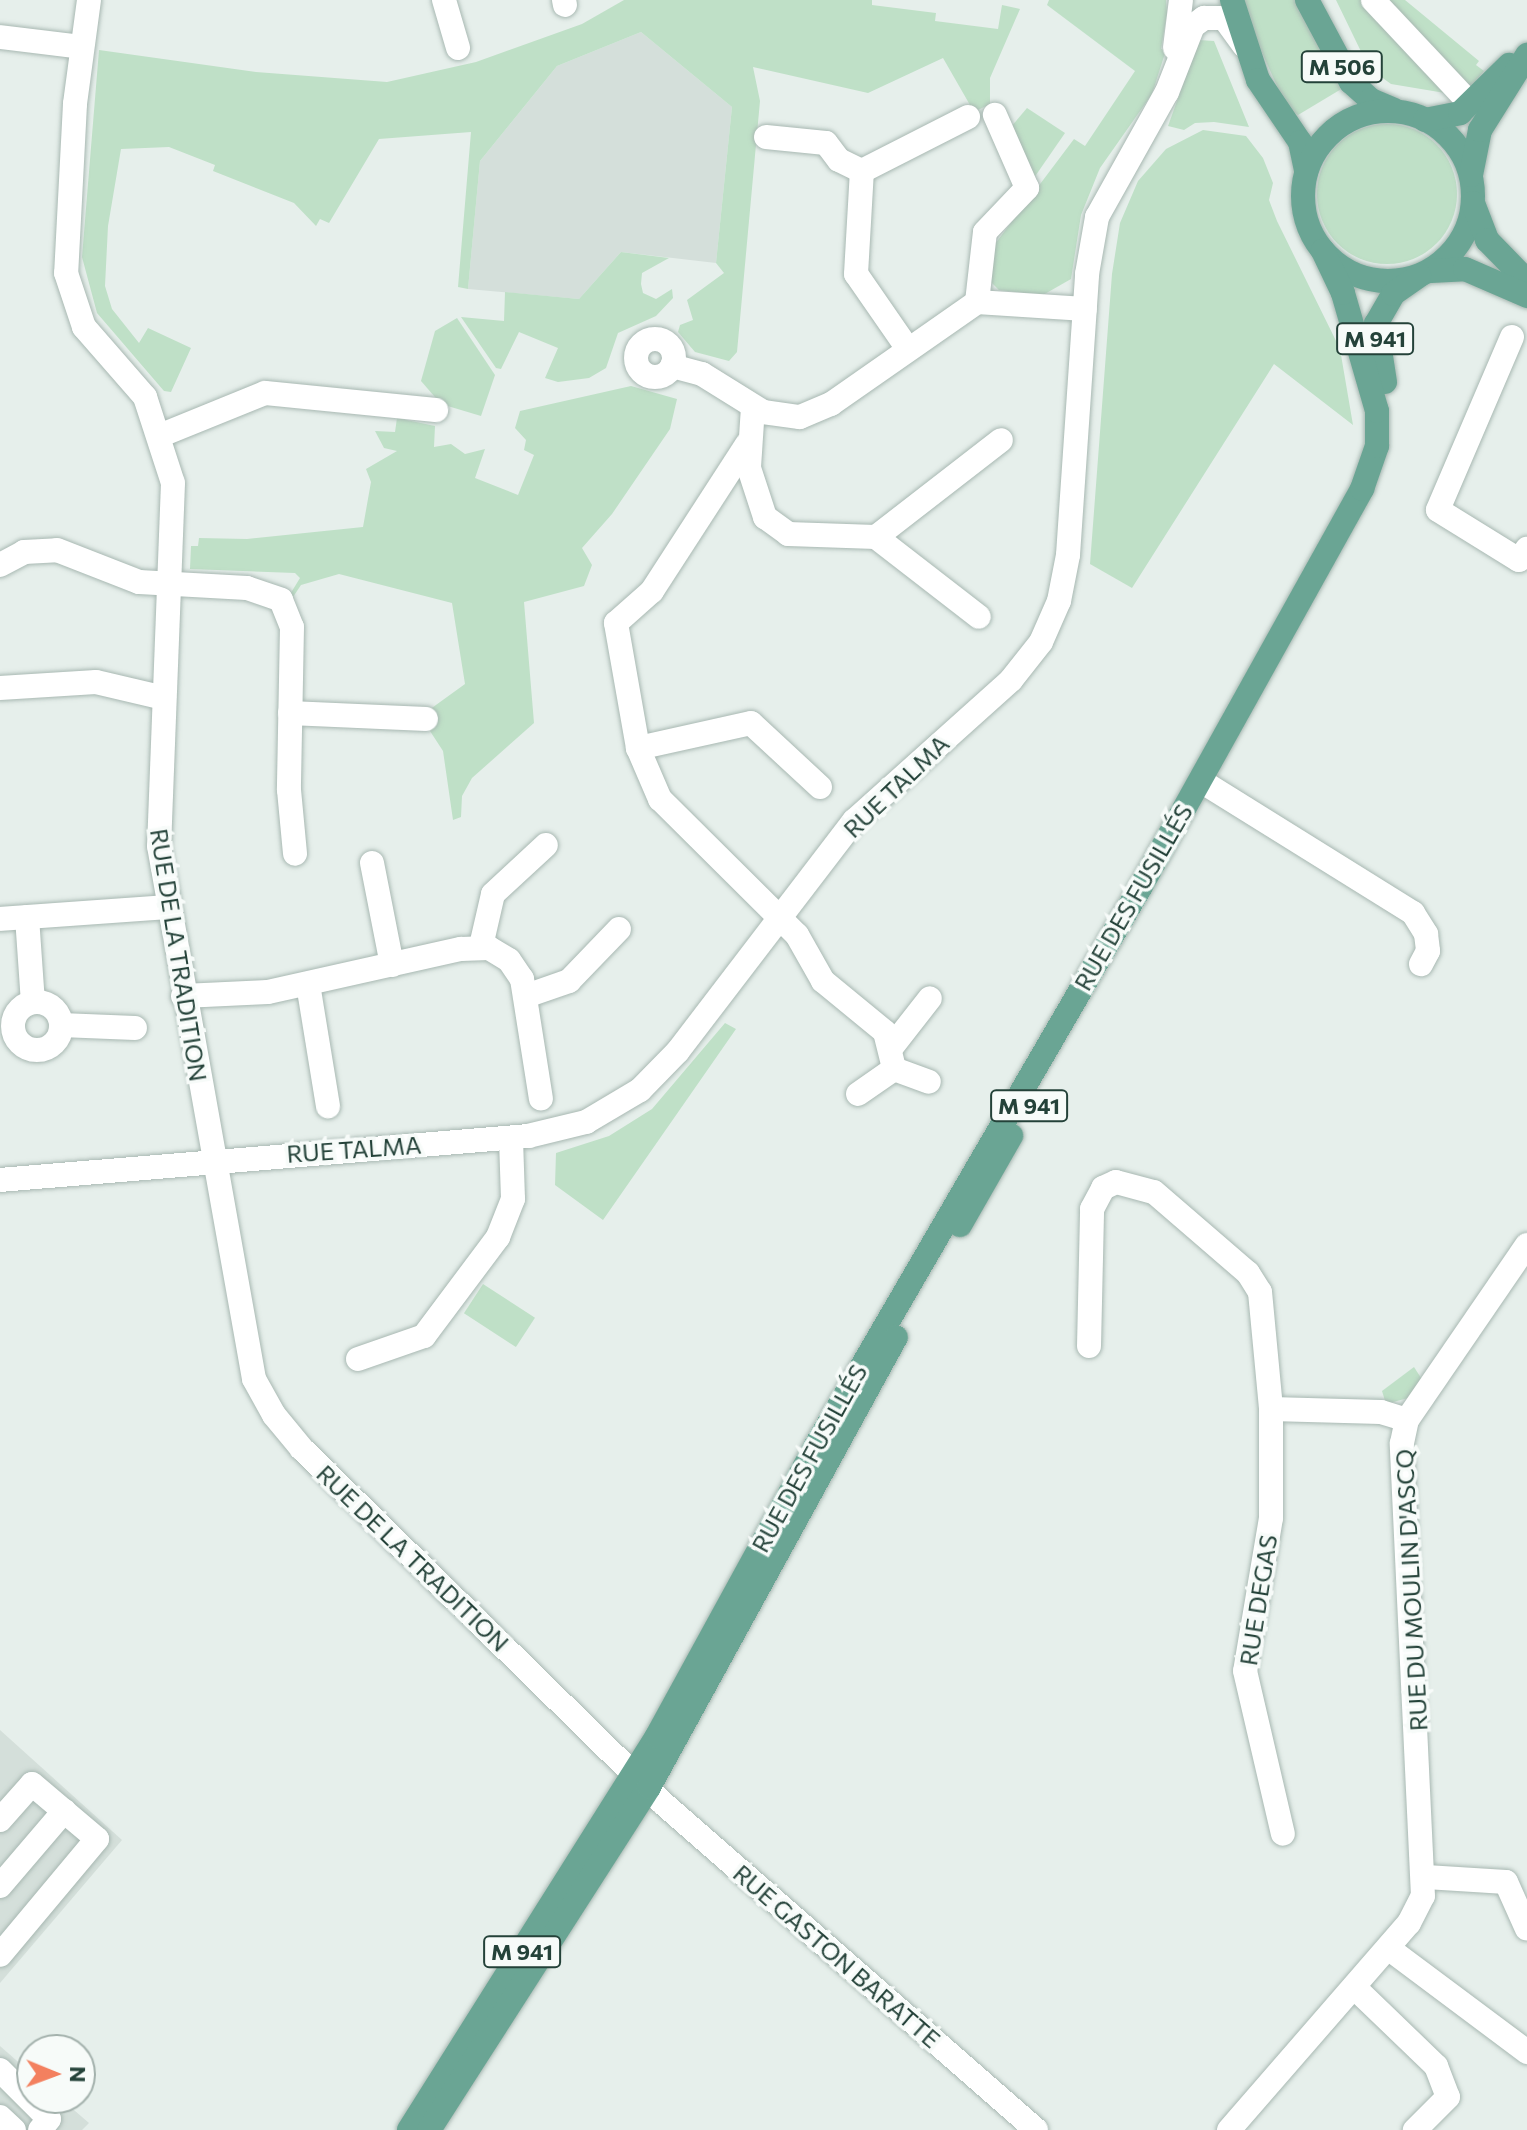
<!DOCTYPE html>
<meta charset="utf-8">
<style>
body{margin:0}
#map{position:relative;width:1527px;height:2130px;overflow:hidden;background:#e6efeb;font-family:Commissioner,sans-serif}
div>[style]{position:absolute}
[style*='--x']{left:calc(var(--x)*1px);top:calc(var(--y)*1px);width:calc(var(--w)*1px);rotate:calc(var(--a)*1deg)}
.built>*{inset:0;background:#d4dfda}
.green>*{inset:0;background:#bfe0c7;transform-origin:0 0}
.round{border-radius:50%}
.roads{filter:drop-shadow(0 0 2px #a8b8b2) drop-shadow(0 0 2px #a8b8b2)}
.minor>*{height:24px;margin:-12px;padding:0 12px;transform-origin:12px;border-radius:12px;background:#fff}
.minor>.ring{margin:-12px;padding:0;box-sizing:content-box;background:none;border:24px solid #fff;border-radius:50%}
.major>*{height:24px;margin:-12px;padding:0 12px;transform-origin:12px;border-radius:12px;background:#6aa594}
.major>.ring{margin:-12px;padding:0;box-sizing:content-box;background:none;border:24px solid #6aa594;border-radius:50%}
span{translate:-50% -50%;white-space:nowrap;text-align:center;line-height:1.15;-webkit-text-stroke:7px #f7fbf9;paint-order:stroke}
.shield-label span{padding:2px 6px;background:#f7fbf9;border:2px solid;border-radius:6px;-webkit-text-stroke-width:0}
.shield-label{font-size:22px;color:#244239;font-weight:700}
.street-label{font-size:24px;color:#244239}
.north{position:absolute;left:16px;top:2034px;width:80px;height:80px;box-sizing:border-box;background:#f7fbf9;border:2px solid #a3b1ac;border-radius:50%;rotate:91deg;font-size:22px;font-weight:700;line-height:32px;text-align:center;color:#244239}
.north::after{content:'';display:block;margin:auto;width:28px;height:36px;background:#f3805f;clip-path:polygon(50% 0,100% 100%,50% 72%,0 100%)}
</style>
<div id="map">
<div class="built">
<div style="clip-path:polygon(641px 32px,732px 107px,716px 263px,621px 252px,579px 299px,468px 289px,480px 161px,557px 66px)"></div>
<div style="clip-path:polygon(0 1730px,122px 1840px,0 1983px)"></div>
<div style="clip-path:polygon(0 2046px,32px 2074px,32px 2098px,60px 2098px,89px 2123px,82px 2130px,0 2130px)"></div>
</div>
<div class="green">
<div style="clip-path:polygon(624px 0,872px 0,872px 5px,936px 13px,935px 21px,998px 29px,1002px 5px,1020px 9px,990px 78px,990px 104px,974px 112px,943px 58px,868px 93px,753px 67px,760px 101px,737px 352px,729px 361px,695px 352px,678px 332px,680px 325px,693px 320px,687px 300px,724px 273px,716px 263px,732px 107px,641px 32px,557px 66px,480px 161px,468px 289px,458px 287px,471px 132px,379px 139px,329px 223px,320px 219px,316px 226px,294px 203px,213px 171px,215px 165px,169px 147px,121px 149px,108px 226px,105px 286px,112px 309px,139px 343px,148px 328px,191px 348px,171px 392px,164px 391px,97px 313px,82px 257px,99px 50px,256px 72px,387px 82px,476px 62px,582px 24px)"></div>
<div style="clip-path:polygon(1049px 0,1166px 0,1167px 13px,1161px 49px,1166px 50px,1152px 94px,1100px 168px,1081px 215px,1071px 279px,1043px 295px,999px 290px,987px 278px,992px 248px,1074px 139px,1085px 146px,1135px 71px,1047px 5px)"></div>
<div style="clip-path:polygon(1238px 0,1300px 0,1343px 88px,1298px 115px,1288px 110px)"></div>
<div style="clip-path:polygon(1336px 0,1405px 0,1479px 61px,1476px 65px,1484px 71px,1463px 96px,1391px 84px,1369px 68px)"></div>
<div style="clip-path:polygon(1199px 40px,1214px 41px,1249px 127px,1214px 122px,1195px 123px,1184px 130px,1168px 126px)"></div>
<div style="clip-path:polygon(1027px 108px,1065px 133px,1027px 188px,1005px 134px)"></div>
<div class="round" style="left:1317px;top:124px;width:140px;height:140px"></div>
<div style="clip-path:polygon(1203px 130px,1246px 136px,1263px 158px,1273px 183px,1269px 200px,1277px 221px,1340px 349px,1353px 425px,1274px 364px,1132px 588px,1090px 564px,1112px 274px,1120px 223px,1138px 181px,1166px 149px)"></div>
<div style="clip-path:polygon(621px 252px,669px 258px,642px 273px,641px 284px,643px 293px,656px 299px,672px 289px,673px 298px,656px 316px,618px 333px,606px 368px,589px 378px,558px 382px,545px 378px,558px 348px,519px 332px,501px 369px,496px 368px,461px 317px,504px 321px,505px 292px,579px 299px)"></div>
<div style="clip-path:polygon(457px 318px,495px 375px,481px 416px,441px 404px,421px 381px,435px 331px)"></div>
<div style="clip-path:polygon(631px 386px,677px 399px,670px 429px,612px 514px,582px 548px,592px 565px,584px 586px,524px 602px,534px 723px,472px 778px,462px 796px,461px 817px,453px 820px,443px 751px,430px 731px,429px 710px,465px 684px,452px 603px,339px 574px,301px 585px,293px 597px,289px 596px,300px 578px,295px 573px,190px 569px,191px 546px,198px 546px,199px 538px,247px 539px,363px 527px,371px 482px,366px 469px,397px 451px,384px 448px,375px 431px,395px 432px,397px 418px,435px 426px,434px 447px,451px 444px,465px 454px,485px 449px,475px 478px,518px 495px,534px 455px,524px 450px,526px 440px,515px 428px,520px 411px)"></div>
<div style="clip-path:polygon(725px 1023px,736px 1029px,603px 1220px,555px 1185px,556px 1153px,609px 1136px,652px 1109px)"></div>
<div style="left:483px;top:1284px;width:62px;height:35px;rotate:33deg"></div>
<div style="clip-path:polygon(1414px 1367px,1423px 1381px,1408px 1398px,1386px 1404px,1382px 1391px)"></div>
</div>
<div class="roads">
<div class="minor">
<div style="--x:89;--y:0;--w:105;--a:97.7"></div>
<div style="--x:75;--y:104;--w:169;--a:93"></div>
<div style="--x:66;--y:273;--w:57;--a:71.6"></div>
<div style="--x:84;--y:327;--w:93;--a:48.9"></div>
<div style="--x:145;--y:397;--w:90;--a:72"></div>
<div style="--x:173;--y:483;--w:363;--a:92.2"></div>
<div style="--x:159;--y:846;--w:541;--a:79.89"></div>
<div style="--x:254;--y:1379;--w:41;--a:60.9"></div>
<div style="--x:274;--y:1415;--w:44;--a:50.5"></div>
<div style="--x:302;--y:1449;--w:508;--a:44.44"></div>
<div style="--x:665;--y:1805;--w:493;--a:41.2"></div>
<div style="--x:444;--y:0;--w:50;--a:73.7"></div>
<div style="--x:564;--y:0;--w:5;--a:79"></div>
<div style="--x:1373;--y:0;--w:132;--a:46.8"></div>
<div style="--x:0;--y:37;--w:82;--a:7"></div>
<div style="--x:1175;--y:48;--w:48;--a:-82.9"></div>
<div style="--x:766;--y:137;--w:60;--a:5.7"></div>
<div style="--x:826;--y:143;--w:21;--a:53"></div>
<div style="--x:839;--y:160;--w:25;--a:26"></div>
<div style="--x:977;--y:302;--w:70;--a:-83.5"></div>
<div style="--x:985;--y:232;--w:61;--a:-46.3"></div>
<div style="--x:1027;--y:188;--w:80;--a:-113.7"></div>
<div style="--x:1512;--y:337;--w:188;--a:113.2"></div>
<div style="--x:1438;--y:510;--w:95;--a:31.7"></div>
<div style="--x:1519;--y:560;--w:14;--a:-54"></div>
<div class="ring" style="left:636px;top:339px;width:14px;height:14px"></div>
<div style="--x:908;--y:349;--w:91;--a:-124.7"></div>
<div style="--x:856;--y:274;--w:103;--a:-86.7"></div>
<div style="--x:862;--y:171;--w:119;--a:-27"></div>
<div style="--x:672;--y:366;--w:31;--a:15"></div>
<div style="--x:702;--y:374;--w:72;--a:31.9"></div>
<div style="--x:763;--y:412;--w:37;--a:8"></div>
<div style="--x:800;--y:417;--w:34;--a:-23"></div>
<div style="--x:831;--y:404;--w:178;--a:-34.9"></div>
<div style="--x:977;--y:302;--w:108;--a:3.7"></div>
<div style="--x:753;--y:407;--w:61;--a:93.8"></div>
<div style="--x:749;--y:468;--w:52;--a:71.9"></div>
<div style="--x:765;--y:517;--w:29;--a:36"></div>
<div style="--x:788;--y:534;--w:88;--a:2"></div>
<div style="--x:876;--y:537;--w:158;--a:-37.8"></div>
<div style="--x:159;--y:436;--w:114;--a:-22.1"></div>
<div style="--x:265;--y:393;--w:172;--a:5.7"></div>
<div style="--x:876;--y:537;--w:130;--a:37.8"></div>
<div style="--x:0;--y:565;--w:27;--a:-28"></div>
<div style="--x:24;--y:552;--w:33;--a:-3"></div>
<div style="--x:57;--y:550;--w:88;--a:21.3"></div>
<div style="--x:139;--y:582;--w:108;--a:3.2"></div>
<div style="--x:247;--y:588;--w:36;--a:19"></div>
<div style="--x:281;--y:600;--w:29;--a:68"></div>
<div style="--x:292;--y:627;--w:163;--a:91.1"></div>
<div style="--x:289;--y:790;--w:64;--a:84.6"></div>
<div style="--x:0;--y:688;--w:96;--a:-3.6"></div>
<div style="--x:96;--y:682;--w:70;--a:13.2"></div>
<div style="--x:290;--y:713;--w:136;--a:2.5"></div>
<div style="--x:638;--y:748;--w:127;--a:-100"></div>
<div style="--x:616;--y:623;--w:48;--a:-41.6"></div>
<div style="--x:652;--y:591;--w:175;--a:-57.1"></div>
<div style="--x:1201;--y:781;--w:250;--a:31.9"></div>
<div style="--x:1413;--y:913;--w:25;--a:58"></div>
<div style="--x:1426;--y:934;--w:17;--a:83"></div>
<div style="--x:1428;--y:951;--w:15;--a:118"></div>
<div style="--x:820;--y:787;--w:94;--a:-137.2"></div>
<div style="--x:751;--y:723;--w:116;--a:167.5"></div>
<div style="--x:638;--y:748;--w:56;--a:66.7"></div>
<div style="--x:660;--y:799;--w:193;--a:44.8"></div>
<div style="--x:797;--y:935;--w:53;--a:60.5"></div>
<div style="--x:823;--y:981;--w:80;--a:39.4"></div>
<div style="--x:885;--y:1032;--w:38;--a:76"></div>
<div style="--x:894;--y:1069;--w:37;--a:20"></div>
<div style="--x:372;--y:863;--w:104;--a:78.9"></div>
<div style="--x:27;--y:917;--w:85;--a:86"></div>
<div style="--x:0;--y:919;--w:167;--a:-4.1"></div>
<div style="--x:481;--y:946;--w:53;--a:-77"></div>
<div style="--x:493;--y:894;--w:72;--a:-42.8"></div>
<div style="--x:308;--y:984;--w:124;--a:80.7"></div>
<div style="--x:183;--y:996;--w:85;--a:-2.7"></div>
<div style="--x:268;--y:992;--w:198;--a:-12.6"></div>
<div style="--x:461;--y:949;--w:28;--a:-2"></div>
<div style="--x:489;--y:948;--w:23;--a:31"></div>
<div style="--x:509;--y:960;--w:23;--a:56"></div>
<div style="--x:522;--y:979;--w:121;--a:81"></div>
<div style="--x:526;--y:996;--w:46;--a:-19.2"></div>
<div style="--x:569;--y:981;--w:72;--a:-46.1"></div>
<div class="ring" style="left:13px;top:1002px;width:24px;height:24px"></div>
<div style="--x:61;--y:1025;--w:74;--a:2.3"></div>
<div style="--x:891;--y:1048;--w:63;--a:-52"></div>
<div style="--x:858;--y:1094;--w:44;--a:-34.8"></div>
<div style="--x:0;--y:1180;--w:530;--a:-4.76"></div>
<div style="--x:528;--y:1136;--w:60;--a:-13.6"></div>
<div style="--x:586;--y:1122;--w:63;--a:-30.7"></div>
<div style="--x:640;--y:1090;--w:54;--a:-45.7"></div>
<div style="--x:678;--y:1051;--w:290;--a:-52.6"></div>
<div style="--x:854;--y:821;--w:211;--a:-41.9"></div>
<div style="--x:1011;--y:680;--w:48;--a:-51.7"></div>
<div style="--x:1041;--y:642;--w:45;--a:-66.3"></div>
<div style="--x:1059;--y:601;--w:47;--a:-78.9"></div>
<div style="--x:1068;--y:555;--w:282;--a:-86.1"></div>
<div style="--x:1087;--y:274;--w:58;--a:-80"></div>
<div style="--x:1097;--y:217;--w:143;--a:-60.8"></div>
<div style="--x:1167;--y:92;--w:71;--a:-68.5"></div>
<div style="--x:1193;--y:26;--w:14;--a:-36"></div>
<div style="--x:1204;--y:18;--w:20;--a:0"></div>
<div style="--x:1224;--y:18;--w:34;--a:54"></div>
<div style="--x:1089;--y:1346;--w:137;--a:-88.7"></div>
<div style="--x:1092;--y:1209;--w:24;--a:-62"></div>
<div style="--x:1103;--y:1188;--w:14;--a:-25"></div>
<div style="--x:1116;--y:1182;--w:39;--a:15"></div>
<div style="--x:1154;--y:1192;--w:124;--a:40.8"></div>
<div style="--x:1248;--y:1273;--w:22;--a:58"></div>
<div style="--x:1260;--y:1292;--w:118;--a:84.6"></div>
<div style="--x:1271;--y:1409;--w:109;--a:90"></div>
<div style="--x:1271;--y:1518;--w:155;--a:99.6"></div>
<div style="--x:1245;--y:1671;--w:167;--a:76.9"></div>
<div style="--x:358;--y:1359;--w:70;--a:-19.2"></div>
<div style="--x:424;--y:1336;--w:124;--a:-53.2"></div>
<div style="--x:498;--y:1237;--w:41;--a:-68.5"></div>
<div style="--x:513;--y:1199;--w:61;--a:-91.9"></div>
<div style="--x:1271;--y:1409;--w:110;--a:1.6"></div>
<div style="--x:1381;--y:1412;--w:27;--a:17"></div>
<div style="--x:0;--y:1820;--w:48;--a:-48.4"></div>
<div style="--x:32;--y:1784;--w:85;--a:40.2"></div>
<div style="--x:97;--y:1839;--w:151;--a:129.9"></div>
<div style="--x:1426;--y:1877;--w:80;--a:3.6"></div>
<div style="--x:1506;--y:1882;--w:51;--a:65.9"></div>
<div style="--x:0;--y:1886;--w:99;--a:-49.5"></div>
<div style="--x:1388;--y:1948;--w:174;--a:36.8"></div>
<div style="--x:1354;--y:1987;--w:114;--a:43.9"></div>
<div style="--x:1436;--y:2066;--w:33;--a:69"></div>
<div style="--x:1448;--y:2097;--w:47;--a:135"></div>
<div style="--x:0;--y:2070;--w:69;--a:45"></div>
<div style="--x:49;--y:2119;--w:14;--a:129"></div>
<div style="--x:0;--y:2117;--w:19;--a:43"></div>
<div style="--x:1229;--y:2130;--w:274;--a:-49"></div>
<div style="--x:1409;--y:1923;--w:30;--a:-63"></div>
<div style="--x:1423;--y:1896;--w:453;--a:-92.7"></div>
<div style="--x:1402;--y:1443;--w:24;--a:-78"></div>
<div style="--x:1407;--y:1420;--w:212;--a:-55.6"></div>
</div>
<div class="major">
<div style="--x:1232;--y:0;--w:84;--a:72"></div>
<div style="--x:1258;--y:80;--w:75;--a:55.9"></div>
<div style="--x:1300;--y:142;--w:30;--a:78"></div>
<div style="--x:1307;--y:0;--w:93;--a:61.8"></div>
<div style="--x:1351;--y:82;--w:27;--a:42"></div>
<div style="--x:1371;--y:100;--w:25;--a:23"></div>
<div class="ring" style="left:1303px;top:111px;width:146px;height:146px"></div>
<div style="--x:1425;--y:120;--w:36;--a:-11"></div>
<div style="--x:1460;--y:113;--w:69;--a:-44.4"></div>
<div style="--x:1471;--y:175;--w:46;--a:-78.7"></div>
<div style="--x:1480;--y:130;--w:89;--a:-57.9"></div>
<div style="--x:1473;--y:203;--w:40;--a:69"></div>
<div style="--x:1487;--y:240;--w:57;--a:45.7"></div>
<div style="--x:1431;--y:271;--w:34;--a:-3"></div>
<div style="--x:1465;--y:269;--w:68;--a:23.5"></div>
<div style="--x:1385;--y:382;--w:59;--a:-98.8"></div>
<div style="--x:1376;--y:324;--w:34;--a:-60"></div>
<div style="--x:1393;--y:294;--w:32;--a:-35"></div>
<div style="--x:960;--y:1225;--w:103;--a:-60.2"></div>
<div style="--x:409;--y:2130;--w:466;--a:-57.8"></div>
<div style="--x:657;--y:1736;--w:329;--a:-61.3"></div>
<div style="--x:815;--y:1447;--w:647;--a:-59.83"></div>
<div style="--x:1140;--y:888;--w:457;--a:-60.9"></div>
<div style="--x:1362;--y:489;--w:46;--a:-70.8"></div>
<div style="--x:1377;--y:446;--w:35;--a:-90"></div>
<div style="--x:1377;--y:411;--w:123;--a:-106.1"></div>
<div style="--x:1343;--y:293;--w:47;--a:-115.5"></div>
<div style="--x:429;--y:2130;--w:407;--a:-57.3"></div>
<div style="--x:649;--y:1787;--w:513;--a:-61.24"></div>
</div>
</div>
<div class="shield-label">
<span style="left:1342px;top:67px">M 506</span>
<span style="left:1375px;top:339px">M 941</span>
<span style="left:1029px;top:1106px">M 941</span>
<span style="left:522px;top:1952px">M 941</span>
</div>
<div class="street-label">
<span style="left:896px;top:786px;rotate:-44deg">RUE TALMA</span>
<span style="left:1133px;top:897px;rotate:-60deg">RUE DES FUSILLÉS</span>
<span style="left:179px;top:955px;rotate:81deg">RUE DE LA TRADITION</span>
<span style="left:354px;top:1149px;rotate:-4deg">RUE TALMA</span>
<span style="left:809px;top:1458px;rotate:-61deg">RUE DES FUSILLÉS</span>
<span style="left:413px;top:1558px;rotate:44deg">RUE DE LA TRADITION</span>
<span style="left:1411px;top:1590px;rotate:-93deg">RUE DU MOULIN D'ASCQ</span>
<span style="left:1258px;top:1600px;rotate:-81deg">RUE DEGAS</span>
<span style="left:837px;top:1956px;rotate:41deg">RUE GASTON BARATTE</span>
</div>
<div class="north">N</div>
</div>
